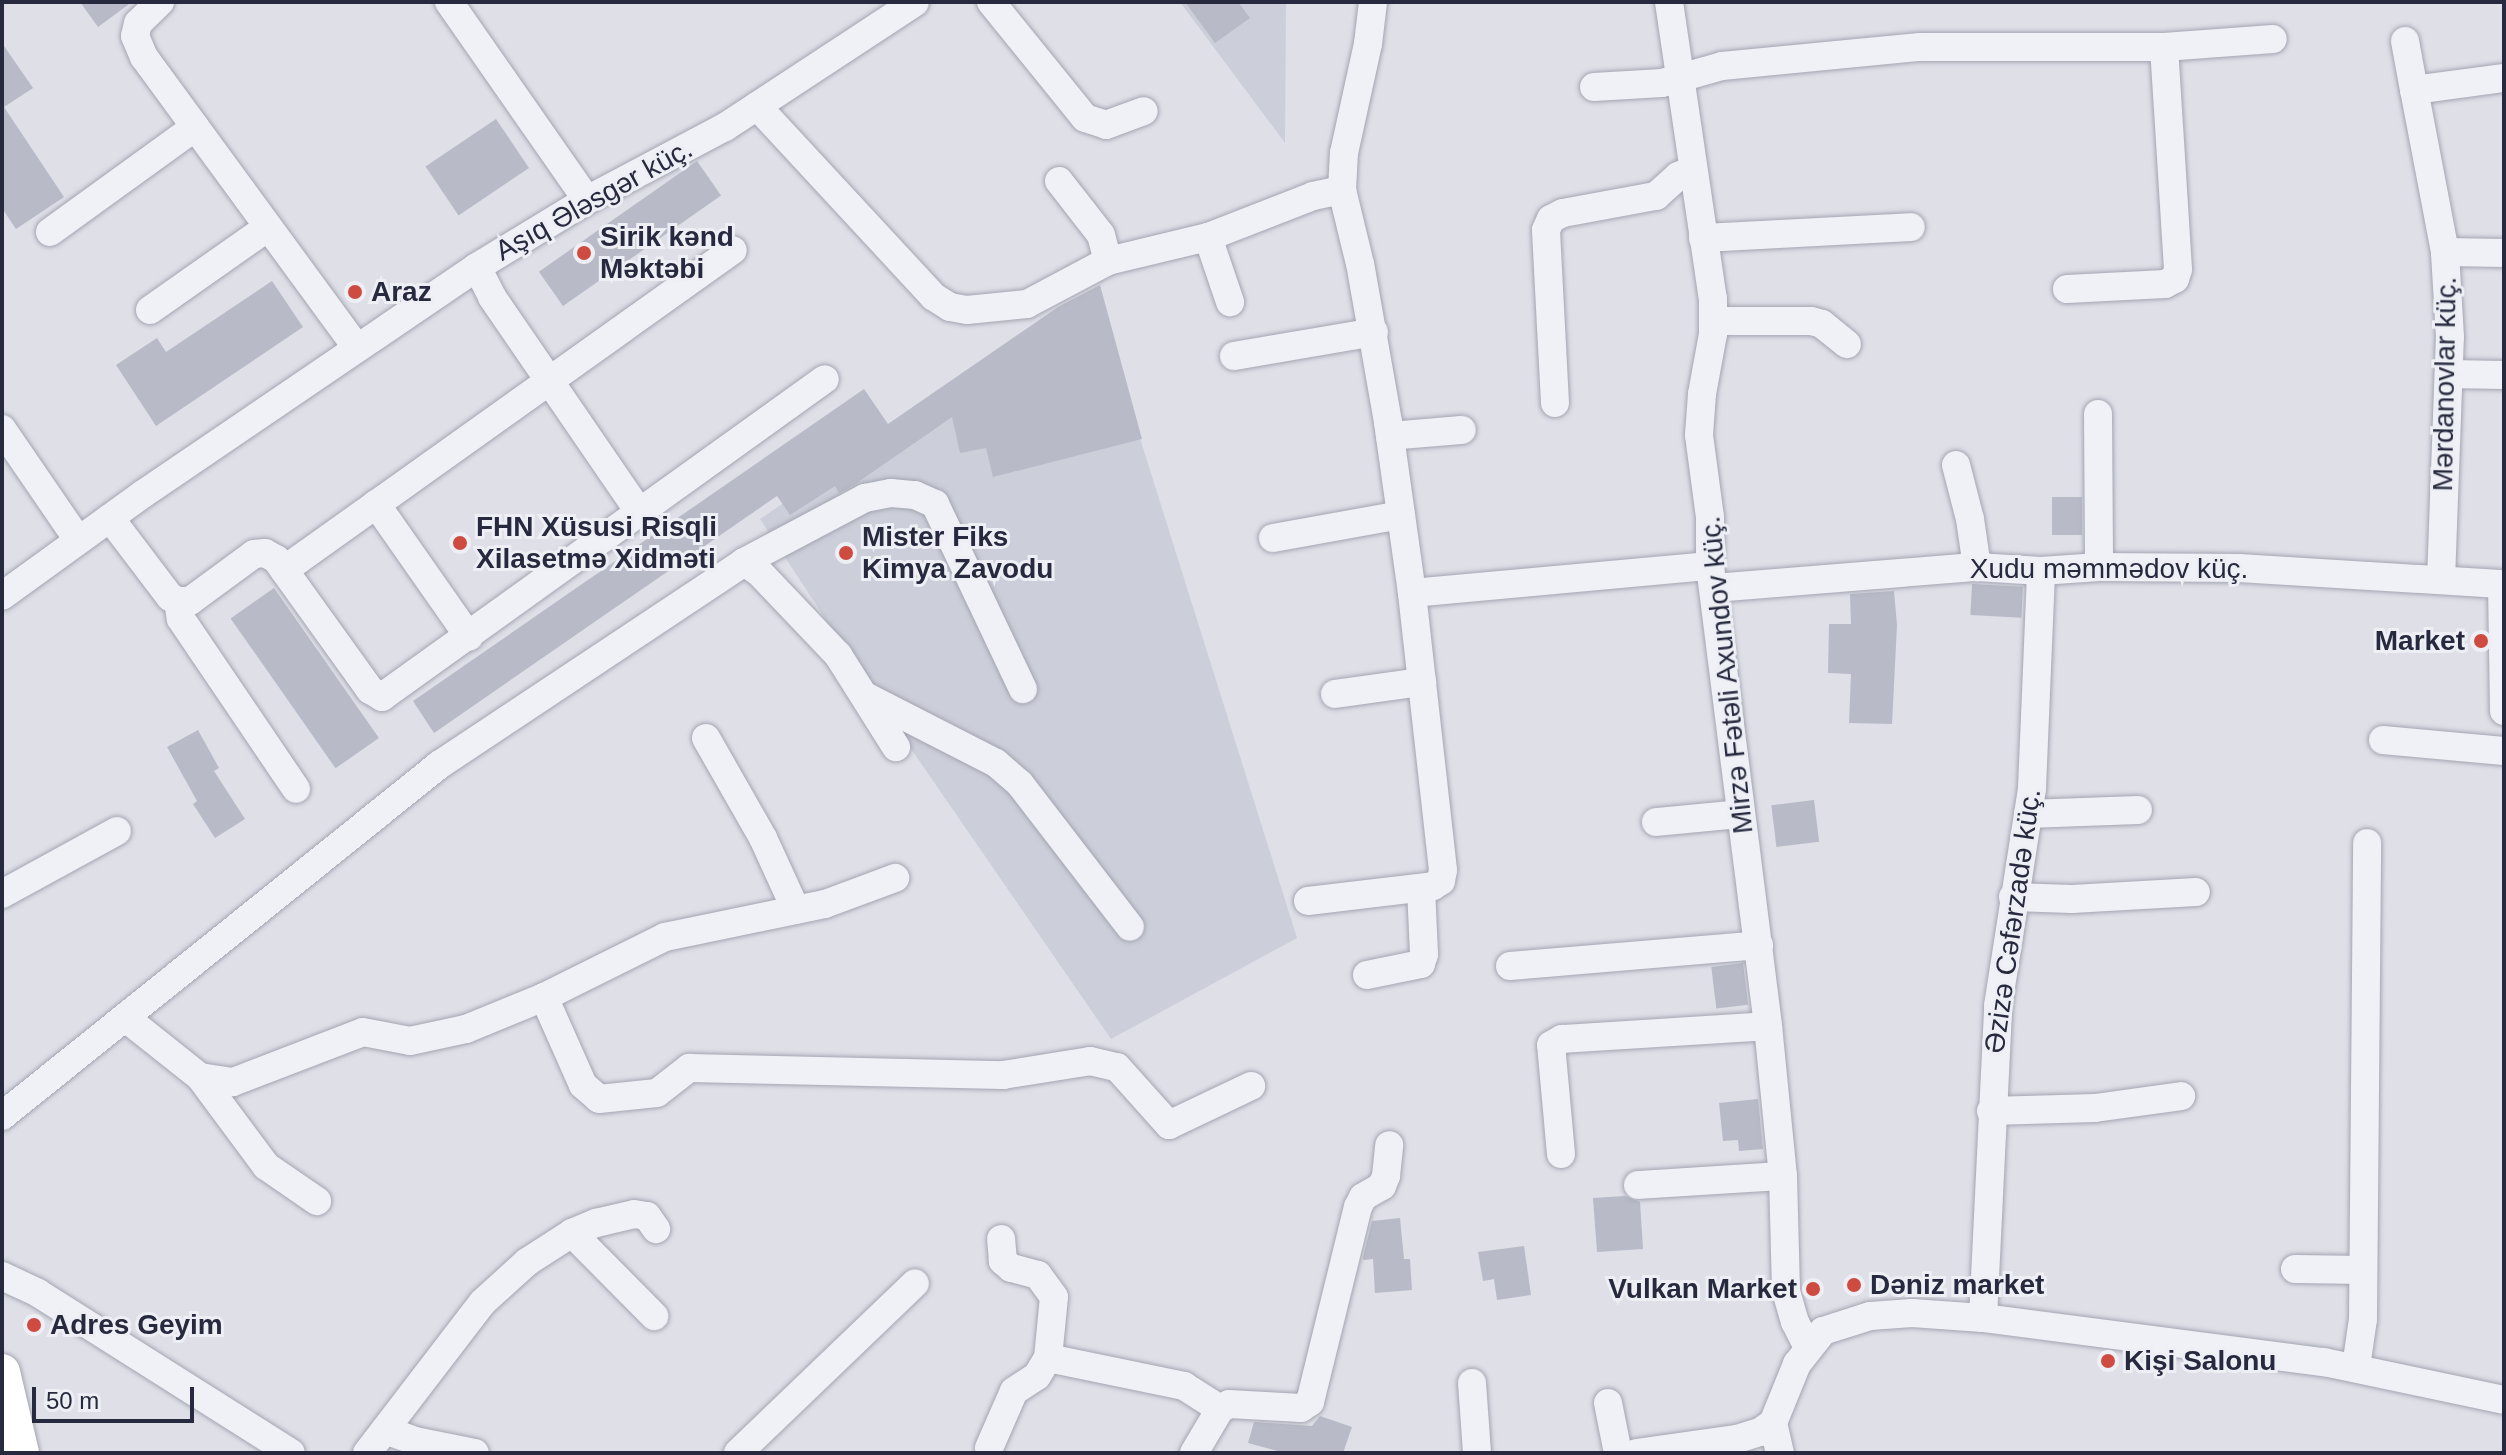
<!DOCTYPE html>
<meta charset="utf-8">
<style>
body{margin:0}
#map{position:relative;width:2506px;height:1455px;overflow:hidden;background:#dedfe7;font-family:Helvetica,sans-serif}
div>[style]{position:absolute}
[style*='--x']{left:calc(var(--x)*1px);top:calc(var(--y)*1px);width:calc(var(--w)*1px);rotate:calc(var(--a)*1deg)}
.built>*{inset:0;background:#ccced9}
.building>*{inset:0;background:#b8bac7;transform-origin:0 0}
.roads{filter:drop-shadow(0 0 2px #a3a5b1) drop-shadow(0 0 2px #a3a5b1)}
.minor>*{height:28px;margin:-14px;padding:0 14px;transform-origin:14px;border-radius:14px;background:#f0f1f6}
.major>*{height:36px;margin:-18px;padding:0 18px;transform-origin:18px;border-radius:18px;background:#fff}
.dots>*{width:22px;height:22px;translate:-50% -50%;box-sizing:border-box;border:4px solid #edeff5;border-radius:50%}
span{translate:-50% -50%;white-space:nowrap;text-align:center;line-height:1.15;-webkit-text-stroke:6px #edeff5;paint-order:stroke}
.street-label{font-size:28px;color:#272a3e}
.poi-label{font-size:28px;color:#272a3e;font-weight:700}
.left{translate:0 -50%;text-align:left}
.right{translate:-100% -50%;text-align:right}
.frame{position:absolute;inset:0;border:4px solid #272a3e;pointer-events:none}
.scale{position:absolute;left:32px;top:1387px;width:162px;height:36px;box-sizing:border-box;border:4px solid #272a3e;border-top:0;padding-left:10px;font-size:24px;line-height:28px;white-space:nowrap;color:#272a3e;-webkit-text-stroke:6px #edeff5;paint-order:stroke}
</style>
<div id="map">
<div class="built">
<div style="clip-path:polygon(1180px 2px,1286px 2px,1285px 143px)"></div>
<div style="clip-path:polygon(1094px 292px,1297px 938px,1111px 1039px,898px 730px,760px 519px)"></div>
</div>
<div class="building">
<div style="clip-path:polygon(80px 2px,132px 2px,98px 27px)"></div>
<div style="clip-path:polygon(1185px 2px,1238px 2px,1250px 18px,1215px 43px)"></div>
<div style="clip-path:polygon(2px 43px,33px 88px,4px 107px,64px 197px,16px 229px,2px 208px)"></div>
<div style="left:496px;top:119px;width:59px;height:85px;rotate:56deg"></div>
<div style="left:697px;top:161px;width:42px;height:193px;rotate:55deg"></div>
<div style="clip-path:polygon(272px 281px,303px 327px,156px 426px,116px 365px,157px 338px,166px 352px)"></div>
<div style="clip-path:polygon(1100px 285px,1142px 439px,993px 477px,986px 448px,960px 453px,952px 417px,854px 485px,839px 493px,835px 486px,790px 515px,777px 496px,434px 733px,413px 701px,864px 389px,888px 424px,1058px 307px)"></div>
<div style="left:2052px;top:497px;width:30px;height:38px"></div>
<div style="left:1972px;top:584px;width:51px;height:31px;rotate:3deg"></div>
<div style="left:274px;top:588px;width:183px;height:53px;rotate:55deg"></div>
<div style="clip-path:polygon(1894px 591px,1897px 625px,1892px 724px,1849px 723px,1851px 674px,1828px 673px,1829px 624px,1851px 624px,1850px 594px)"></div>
<div style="clip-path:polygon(198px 730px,219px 768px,214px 771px,245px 819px,215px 838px,193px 804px,197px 801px,167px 747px)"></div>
<div style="left:1814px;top:800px;width:42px;height:43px;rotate:83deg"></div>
<div style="left:1743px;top:963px;width:42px;height:32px;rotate:83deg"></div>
<div style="clip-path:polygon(1758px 1099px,1763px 1149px,1739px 1151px,1738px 1140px,1723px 1141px,1719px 1103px)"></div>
<div style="clip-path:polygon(1625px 1196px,1640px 1202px,1643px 1249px,1597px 1252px,1593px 1198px)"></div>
<div style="clip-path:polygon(1400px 1218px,1404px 1259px,1410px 1259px,1412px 1290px,1375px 1293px,1373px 1259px,1363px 1260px,1363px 1257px,1372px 1221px)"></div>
<div style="clip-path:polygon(1524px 1246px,1531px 1295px,1497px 1300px,1494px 1279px,1483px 1281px,1478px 1252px)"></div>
<div style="clip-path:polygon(1320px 1416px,1352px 1427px,1343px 1453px,1285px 1453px,1248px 1443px,1254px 1422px,1312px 1426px)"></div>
</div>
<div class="roads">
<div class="minor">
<div style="--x:160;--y:2;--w:30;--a:136"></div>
<div style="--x:138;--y:23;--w:13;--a:103"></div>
<div style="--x:135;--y:36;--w:23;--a:67"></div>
<div style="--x:144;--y:57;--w:361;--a:53.8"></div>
<div style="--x:449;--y:2;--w:241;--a:55.1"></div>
<div style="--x:991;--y:2;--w:149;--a:51"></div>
<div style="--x:1085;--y:118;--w:22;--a:18"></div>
<div style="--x:1106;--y:125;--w:40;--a:-20.2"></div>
<div style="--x:1669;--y:2;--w:300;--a:81.6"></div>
<div style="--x:1713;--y:299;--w:35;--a:90"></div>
<div style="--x:1713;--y:334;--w:61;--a:100.4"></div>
<div style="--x:1702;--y:394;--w:41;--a:94.2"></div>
<div style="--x:1699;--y:435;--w:83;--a:82.4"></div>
<div style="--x:1710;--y:517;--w:49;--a:90"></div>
<div style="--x:1710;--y:566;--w:464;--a:82.8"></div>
<div style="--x:1768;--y:1026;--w:151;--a:84.3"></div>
<div style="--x:1783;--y:1176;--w:115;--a:88.5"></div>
<div style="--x:1786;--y:1291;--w:32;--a:74"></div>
<div style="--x:1795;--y:1322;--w:28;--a:63"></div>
<div style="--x:2405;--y:41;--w:50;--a:79.6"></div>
<div style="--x:1594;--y:87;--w:68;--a:-3.4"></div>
<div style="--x:1662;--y:83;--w:62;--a:-15.8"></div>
<div style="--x:1722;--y:66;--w:199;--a:-5.5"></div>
<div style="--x:1920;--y:47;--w:244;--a:0"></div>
<div style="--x:2164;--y:47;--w:109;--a:-4.2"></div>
<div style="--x:757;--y:106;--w:260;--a:47.2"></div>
<div style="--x:934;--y:297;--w:19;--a:32"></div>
<div style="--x:950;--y:307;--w:17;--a:10"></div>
<div style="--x:967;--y:310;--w:60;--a:-5.7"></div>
<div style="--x:1027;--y:304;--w:92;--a:-28"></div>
<div style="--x:1108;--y:261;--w:103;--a:-13.5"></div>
<div style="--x:1208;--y:237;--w:113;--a:-21.3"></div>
<div style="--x:1313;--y:196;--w:30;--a:-12"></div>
<div style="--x:1059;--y:181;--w:68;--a:52.1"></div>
<div style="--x:1101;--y:235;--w:27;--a:75"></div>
<div style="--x:50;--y:232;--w:179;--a:-35.9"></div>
<div style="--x:1208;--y:237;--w:69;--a:71.3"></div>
<div style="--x:1703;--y:238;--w:208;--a:-3"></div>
<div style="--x:2445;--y:252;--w:59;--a:1"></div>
<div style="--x:477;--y:267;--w:34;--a:63"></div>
<div style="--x:492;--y:297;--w:262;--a:55.6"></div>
<div style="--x:2067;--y:289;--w:98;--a:-2.9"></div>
<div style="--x:2165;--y:284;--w:11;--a:-27"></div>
<div style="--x:2175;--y:279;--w:10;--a:-73"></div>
<div style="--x:2178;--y:269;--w:222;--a:-93.6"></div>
<div style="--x:150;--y:310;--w:144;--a:-35.1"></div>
<div style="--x:1714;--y:321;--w:97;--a:0"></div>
<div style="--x:1811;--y:321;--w:11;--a:15"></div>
<div style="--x:1822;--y:324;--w:32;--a:39"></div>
<div style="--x:1234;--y:356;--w:142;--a:-9.7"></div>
<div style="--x:2449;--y:374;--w:55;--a:1"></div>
<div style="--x:1555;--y:403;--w:173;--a:-93"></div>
<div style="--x:1546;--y:230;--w:12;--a:-66"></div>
<div style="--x:1551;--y:219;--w:13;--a:-27"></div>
<div style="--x:1563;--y:213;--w:95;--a:-10.4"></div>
<div style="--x:1656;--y:196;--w:30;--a:-42"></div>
<div style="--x:1678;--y:176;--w:16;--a:-22"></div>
<div style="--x:2098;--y:414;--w:153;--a:89.6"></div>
<div style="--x:2;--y:429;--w:135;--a:55.6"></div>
<div style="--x:1390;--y:436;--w:72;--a:-4.8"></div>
<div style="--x:1956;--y:465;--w:56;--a:75.5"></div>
<div style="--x:1970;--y:519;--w:49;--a:81.7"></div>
<div style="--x:376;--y:504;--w:162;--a:55"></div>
<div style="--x:110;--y:518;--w:99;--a:52.8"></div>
<div style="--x:170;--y:597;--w:9;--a:27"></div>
<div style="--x:178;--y:601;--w:12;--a:0"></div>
<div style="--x:190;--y:601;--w:79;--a:-36.3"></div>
<div style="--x:254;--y:554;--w:11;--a:-5"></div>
<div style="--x:265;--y:553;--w:13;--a:29"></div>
<div style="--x:276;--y:559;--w:161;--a:54.3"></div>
<div style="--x:370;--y:690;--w:14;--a:30"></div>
<div style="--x:382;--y:697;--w:545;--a:-35.67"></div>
<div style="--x:1273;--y:538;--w:130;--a:-10.2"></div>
<div style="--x:744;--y:562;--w:18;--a:34"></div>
<div style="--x:759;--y:572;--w:115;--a:46.4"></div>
<div style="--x:838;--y:655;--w:109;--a:57.8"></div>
<div style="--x:284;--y:570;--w:551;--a:-35.48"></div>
<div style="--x:2441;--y:580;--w:243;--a:-87.9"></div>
<div style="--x:2450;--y:337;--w:85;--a:-93.4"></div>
<div style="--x:2445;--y:252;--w:165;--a:-100.8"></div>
<div style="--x:2414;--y:90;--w:91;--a:-7.6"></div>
<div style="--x:2502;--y:584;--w:127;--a:89.1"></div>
<div style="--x:1714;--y:588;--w:264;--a:-4.6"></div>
<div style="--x:1977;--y:567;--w:64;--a:3.6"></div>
<div style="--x:2041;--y:571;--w:58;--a:-3.9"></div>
<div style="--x:2099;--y:567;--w:140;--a:0.4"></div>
<div style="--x:2239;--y:568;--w:265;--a:3.5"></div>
<div style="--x:1412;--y:593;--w:299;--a:-5.2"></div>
<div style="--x:2;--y:596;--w:174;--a:-35.9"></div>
<div style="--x:143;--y:494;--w:404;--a:-34.2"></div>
<div style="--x:477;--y:267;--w:129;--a:-31.3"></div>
<div style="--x:587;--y:200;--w:156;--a:-27.9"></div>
<div style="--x:725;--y:127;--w:227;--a:-33.3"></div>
<div style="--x:178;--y:601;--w:18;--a:81"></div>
<div style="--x:181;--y:619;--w:205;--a:55.9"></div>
<div style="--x:1335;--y:694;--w:88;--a:-7.9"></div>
<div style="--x:865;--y:696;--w:147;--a:27.1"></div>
<div style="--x:996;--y:763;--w:32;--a:41"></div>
<div style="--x:1020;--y:784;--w:180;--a:52.4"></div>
<div style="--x:706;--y:738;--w:115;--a:60.3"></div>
<div style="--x:763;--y:838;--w:79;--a:65.4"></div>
<div style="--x:2383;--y:740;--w:121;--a:5.2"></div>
<div style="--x:2028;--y:814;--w:110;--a:-2.1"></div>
<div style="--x:1656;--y:822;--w:85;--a:-5.4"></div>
<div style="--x:2;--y:894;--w:131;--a:-28.7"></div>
<div style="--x:2013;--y:897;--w:59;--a:1.9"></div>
<div style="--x:2072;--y:899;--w:124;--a:-3.2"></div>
<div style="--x:1308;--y:901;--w:126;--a:-6.8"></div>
<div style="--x:1433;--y:886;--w:9;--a:-32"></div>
<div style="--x:1441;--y:881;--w:11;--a:-80"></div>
<div style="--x:1443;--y:870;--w:279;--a:-96.4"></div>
<div style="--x:1412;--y:593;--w:173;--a:-98"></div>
<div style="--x:1388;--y:422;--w:160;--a:-100"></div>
<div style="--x:1360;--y:264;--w:76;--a:-103.7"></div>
<div style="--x:1342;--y:190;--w:37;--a:-87"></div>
<div style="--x:1344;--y:153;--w:112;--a:-77.6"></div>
<div style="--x:1368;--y:44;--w:42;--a:-83.2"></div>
<div style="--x:1510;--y:966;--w:250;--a:-4.8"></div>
<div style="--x:1367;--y:975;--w:55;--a:-11.5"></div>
<div style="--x:1421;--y:964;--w:10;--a:-73"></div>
<div style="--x:1424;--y:954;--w:66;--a:-92.6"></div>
<div style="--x:544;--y:997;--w:96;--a:66.1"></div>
<div style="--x:583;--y:1085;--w:21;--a:41"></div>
<div style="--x:599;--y:1099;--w:58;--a:-5.9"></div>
<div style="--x:657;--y:1093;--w:41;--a:-38"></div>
<div style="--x:689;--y:1068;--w:314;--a:1.3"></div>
<div style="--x:1003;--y:1075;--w:88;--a:-9.1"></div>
<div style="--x:1090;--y:1061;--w:28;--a:13"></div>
<div style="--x:1117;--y:1067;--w:78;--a:48.1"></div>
<div style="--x:1169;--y:1125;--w:91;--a:-25.4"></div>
<div style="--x:127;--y:1019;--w:93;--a:38.5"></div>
<div style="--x:200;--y:1077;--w:33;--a:9"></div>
<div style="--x:233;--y:1082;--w:139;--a:-21"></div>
<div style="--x:363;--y:1032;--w:48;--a:10.8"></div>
<div style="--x:410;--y:1041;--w:57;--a:-12.1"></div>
<div style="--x:466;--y:1029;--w:84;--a:-22.3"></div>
<div style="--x:544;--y:997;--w:135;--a:-26.4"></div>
<div style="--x:665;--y:937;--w:163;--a:-11.7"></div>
<div style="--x:825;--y:904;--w:75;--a:-20.4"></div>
<div style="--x:200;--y:1077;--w:111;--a:53.4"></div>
<div style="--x:266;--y:1166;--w:62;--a:34.5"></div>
<div style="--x:1991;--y:1111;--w:104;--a:-1.7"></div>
<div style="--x:2095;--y:1108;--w:87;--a:-7.9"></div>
<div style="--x:2;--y:1116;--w:561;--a:-38.77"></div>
<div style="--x:439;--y:765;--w:366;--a:-33.6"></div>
<div style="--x:744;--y:562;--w:137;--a:-27.9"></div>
<div style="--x:865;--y:498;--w:26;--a:-11"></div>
<div style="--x:891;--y:493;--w:24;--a:5"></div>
<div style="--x:915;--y:495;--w:22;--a:24"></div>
<div style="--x:935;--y:504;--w:205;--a:64.6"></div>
<div style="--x:1561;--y:1154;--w:109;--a:-95.2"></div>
<div style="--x:1551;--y:1045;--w:13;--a:-29"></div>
<div style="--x:1562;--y:1039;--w:206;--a:-3.6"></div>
<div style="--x:1638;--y:1185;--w:145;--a:-3.6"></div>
<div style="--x:572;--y:1233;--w:117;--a:45.3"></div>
<div style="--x:2295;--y:1269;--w:68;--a:0.8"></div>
<div style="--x:2;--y:1276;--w:40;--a:25"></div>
<div style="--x:38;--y:1293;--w:299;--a:32.3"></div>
<div style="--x:1983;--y:1318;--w:312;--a:-87.2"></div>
<div style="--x:1998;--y:1006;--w:221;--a:-81.1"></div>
<div style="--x:2032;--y:788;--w:217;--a:-87.6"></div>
<div style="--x:1048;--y:1358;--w:139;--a:11.6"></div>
<div style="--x:1184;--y:1386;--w:43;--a:32.6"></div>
<div style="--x:2356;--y:1367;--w:49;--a:-81.7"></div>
<div style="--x:2363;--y:1319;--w:476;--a:-89.5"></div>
<div style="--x:1472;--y:1383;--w:70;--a:85.9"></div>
<div style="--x:1608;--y:1403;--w:51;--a:78.7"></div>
<div style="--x:1773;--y:1423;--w:31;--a:77"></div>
<div style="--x:385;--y:1430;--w:32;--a:20"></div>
<div style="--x:415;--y:1441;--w:61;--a:11.3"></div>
<div style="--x:989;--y:1448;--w:62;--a:-66.3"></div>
<div style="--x:1014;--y:1391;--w:27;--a:-33"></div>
<div style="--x:1037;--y:1376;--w:21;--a:-59"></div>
<div style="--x:1048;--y:1358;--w:61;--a:-84.4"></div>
<div style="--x:1054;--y:1297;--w:27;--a:-126"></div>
<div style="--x:1038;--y:1275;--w:28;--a:-165"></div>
<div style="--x:1011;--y:1268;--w:11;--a:-139"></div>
<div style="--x:1003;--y:1261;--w:22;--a:-95"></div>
<div style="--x:367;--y:1453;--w:190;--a:-52.5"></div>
<div style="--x:483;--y:1302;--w:59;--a:-42.3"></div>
<div style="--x:527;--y:1262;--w:54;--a:-32.8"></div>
<div style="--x:572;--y:1233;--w:26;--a:-23"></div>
<div style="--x:596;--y:1223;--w:39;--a:-13"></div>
<div style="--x:634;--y:1214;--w:13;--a:9"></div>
<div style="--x:647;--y:1216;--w:16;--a:55"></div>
<div style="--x:738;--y:1453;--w:245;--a:-43.8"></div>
<div style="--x:1194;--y:1453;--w:51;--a:-59.4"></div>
<div style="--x:1220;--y:1409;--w:10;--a:-29"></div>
<div style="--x:1229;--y:1404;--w:72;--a:3.2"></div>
<div style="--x:1301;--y:1408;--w:11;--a:-34"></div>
<div style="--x:1310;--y:1402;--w:201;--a:-76.2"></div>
<div style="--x:1358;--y:1207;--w:11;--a:-63"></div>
<div style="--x:1363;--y:1197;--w:22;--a:-30"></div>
<div style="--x:1382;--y:1186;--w:11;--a:-68"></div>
<div style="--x:1386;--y:1176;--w:31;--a:-84"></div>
<div style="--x:1636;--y:1453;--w:102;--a:-7.9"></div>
<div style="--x:1737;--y:1439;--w:24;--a:-17"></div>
<div style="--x:1760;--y:1432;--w:16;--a:-35"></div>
<div style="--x:1773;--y:1423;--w:64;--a:-67.9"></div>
<div style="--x:1797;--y:1364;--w:42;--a:-51.8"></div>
<div style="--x:1823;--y:1331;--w:49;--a:-17.7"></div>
<div style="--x:1870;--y:1316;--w:42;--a:-4.1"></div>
<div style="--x:1912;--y:1313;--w:71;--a:4"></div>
<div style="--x:1983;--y:1318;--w:344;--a:7.4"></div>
<div style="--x:2324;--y:1362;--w:184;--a:11.9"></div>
</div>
<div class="major">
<div style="--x:2;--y:1372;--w:83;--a:76.8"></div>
</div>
</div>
<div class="dots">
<div style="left:584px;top:253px;background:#ce4b41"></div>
<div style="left:355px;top:292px;background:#ce4b41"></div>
<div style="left:460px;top:543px;background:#ce4b41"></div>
<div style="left:846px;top:553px;background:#ce4b41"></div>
<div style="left:2481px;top:641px;background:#ce4b41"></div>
<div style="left:1854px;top:1285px;background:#ce4b41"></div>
<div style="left:1813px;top:1289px;background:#ce4b41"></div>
<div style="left:34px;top:1325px;background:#ce4b41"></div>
<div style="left:2108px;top:1361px;background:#ce4b41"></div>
</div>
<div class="street-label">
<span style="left:594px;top:200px;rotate:-29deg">Aşıq Ələsgər küç.</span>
<span style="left:2445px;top:384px;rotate:-89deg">Mərdanovlar küç.</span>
<span style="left:2109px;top:569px">Xudu məmmədov küç.</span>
<span style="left:1727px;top:675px;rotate:-96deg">Mirzə Fətəli Axundov küç.</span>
<span style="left:2013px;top:921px;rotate:-82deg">Əzizə Cəfərzadə küç.</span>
</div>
<div class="poi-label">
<span class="left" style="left:600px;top:253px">Sirik kənd<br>Məktəbi</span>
<span class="left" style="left:371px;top:292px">Araz</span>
<span class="left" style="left:476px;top:543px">FHN Xüsusi Risqli<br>Xilasetmə Xidməti</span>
<span class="left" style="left:862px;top:553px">Mister Fiks<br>Kimya Zavodu</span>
<span class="right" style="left:2465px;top:641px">Market</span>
<span class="left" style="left:1870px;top:1285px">Dəniz market</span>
<span class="right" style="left:1797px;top:1289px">Vulkan Market</span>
<span class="left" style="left:50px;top:1325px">Adres Geyim</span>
<span class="left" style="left:2124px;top:1361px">Kişi Salonu</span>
</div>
<div class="frame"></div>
<div class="scale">50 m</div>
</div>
